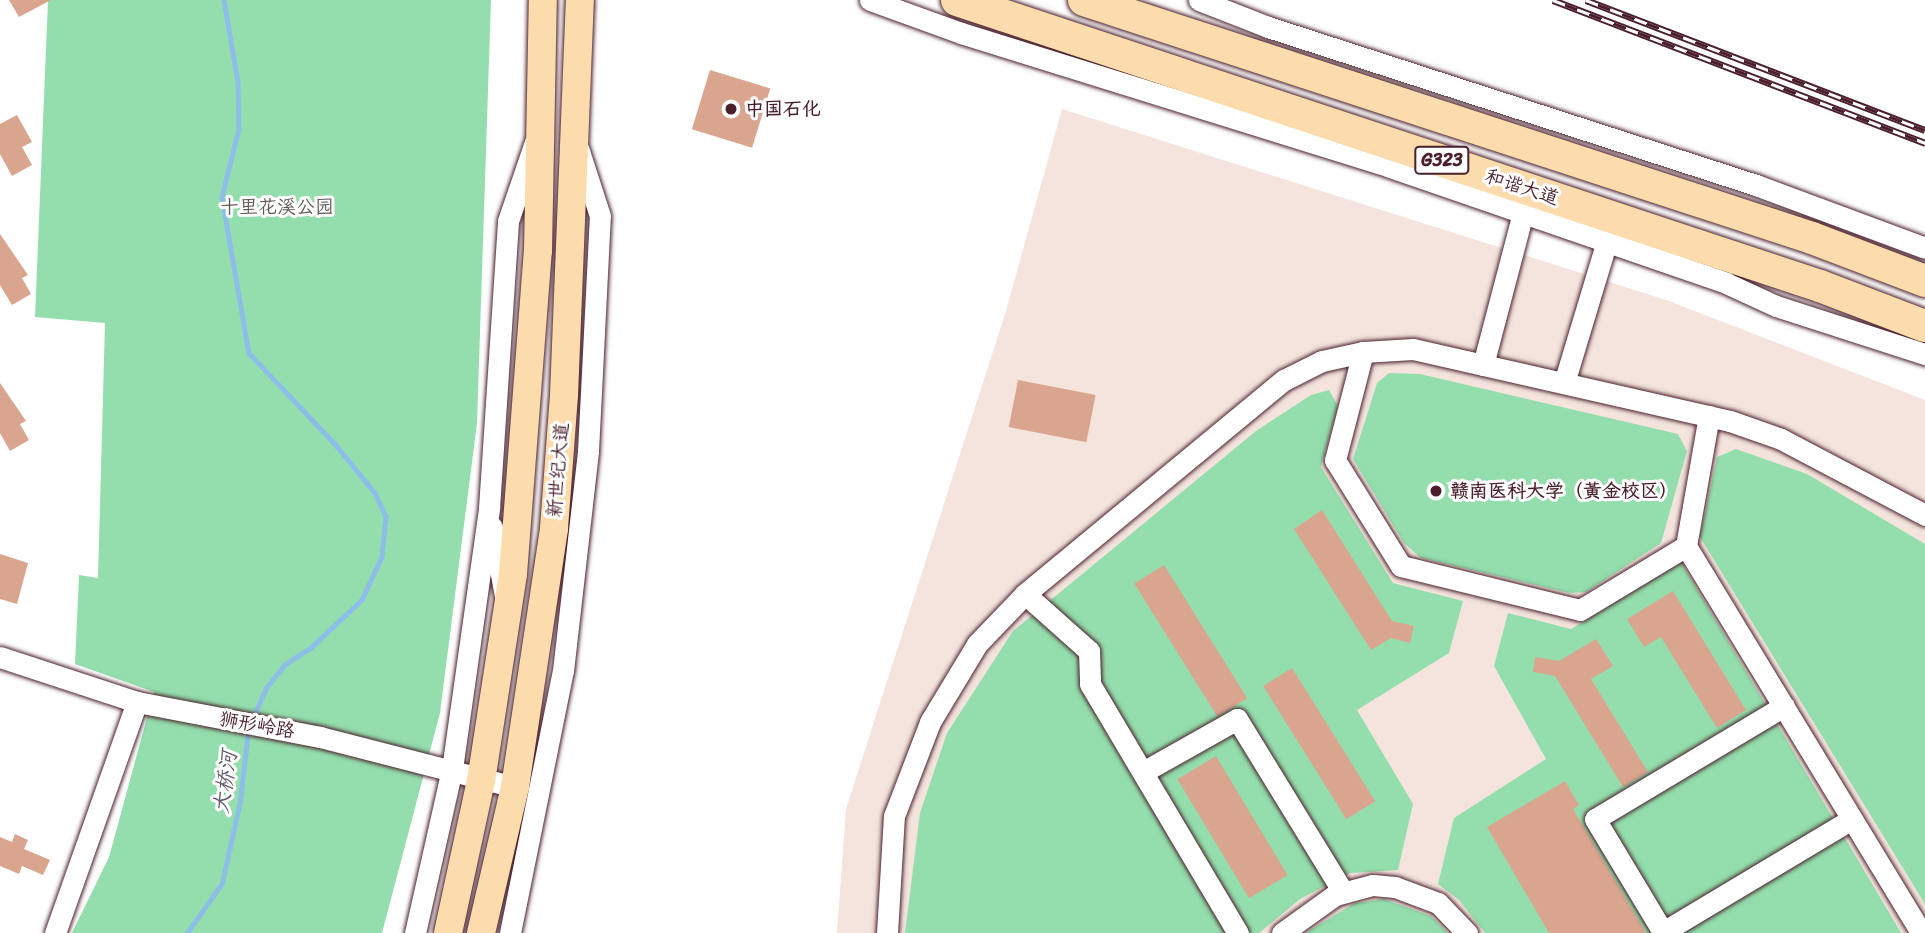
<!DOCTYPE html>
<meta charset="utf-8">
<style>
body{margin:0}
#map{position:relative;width:1925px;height:933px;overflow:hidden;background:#fff;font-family:Sriracha,"LXGW WenKai TC",sans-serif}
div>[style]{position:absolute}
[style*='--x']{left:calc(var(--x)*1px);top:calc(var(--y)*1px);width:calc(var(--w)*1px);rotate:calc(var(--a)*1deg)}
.built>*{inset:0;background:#f4e4dd}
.green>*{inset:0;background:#94dead}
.stream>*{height:4.5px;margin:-2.25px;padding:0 2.25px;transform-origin:2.25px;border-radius:2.25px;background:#8cbee8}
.building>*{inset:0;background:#daa58f;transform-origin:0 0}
.roads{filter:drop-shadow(0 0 2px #4a1f2b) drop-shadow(0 0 2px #4a1f2b)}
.minor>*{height:21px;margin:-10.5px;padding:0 10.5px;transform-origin:10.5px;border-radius:10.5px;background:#fff}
.major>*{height:28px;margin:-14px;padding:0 14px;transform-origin:14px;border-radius:14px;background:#fcdcac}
.highway>*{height:32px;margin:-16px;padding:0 16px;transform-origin:16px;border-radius:16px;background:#fcdcac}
.rail>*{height:7px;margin-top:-3.5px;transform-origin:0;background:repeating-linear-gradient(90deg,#fff 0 13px,#4a1f2b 0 26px);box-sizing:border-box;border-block:2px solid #4a1f2b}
.dots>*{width:19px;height:19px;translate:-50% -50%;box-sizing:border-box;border:4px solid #fff;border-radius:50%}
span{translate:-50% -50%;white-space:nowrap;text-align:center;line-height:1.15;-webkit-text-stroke:6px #fff;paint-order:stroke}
.shield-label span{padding:2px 5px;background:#fff;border:2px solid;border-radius:5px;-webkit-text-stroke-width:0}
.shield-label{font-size:18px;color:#4a1f2b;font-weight:700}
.poi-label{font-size:19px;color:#4a1f2b;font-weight:700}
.left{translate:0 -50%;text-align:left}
.street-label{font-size:19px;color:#4a1f2b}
.park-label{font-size:19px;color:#605852}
.water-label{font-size:21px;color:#61576d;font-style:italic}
</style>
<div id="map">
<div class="built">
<div style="clip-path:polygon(1062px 109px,1666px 300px,1925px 400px,1925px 933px,837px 933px,846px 809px,1006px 311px)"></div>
</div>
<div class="green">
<div style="clip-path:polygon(48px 0,491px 0,477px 423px,440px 713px,382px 933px,72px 933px,109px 857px,154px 692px,75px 664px,79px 575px,98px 578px,105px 323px,35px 317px)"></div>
<div style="clip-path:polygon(1389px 373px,1420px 374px,1678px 434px,1687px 451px,1661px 543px,1586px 592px,1569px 593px,1421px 558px,1404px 543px,1353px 459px,1377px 383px)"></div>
<div style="clip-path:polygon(1329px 390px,1338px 406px,1321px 467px,1393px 583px,1463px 601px,1449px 653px,1357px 710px,1413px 804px,1398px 870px,1350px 873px,1300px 899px,1259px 933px,905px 933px,920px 813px,947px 733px,1013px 631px,1256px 431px,1311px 395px)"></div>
<div style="clip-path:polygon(1736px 449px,1807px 474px,1925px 544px,1925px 904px,1700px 537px,1717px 457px)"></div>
<div style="clip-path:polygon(1681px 562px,1897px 926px,1901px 933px,1485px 933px,1459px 900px,1438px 884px,1454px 818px,1546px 759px,1494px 666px,1508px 613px,1571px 629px)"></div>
<div style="clip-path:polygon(1384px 899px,1431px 916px,1448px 933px,1305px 933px,1355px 903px)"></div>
</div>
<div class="stream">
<div style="--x:224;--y:0;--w:83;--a:80.3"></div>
<div style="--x:238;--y:82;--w:47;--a:88.8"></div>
<div style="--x:239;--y:129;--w:70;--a:104"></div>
<div style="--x:222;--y:197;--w:158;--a:80.2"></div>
<div style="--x:249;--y:353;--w:127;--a:46.6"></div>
<div style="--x:336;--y:445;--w:62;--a:50.9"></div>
<div style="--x:375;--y:493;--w:26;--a:65"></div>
<div style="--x:386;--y:517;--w:40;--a:95.7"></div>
<div style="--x:382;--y:557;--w:47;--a:114.9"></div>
<div style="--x:362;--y:600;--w:70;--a:136.7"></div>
<div style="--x:311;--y:648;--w:31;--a:147"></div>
<div style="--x:285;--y:665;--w:28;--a:129"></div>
<div style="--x:267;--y:687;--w:35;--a:114"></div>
<div style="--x:187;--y:933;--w:61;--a:-55"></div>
<div style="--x:222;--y:883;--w:84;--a:-77.6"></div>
<div style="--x:240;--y:801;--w:70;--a:-83.5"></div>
</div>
<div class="building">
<div style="clip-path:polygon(9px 0,51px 0,19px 17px)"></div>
<div style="left:710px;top:70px;width:63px;height:62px;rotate:17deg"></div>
<div style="clip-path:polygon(17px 115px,32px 142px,22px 147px,32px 165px,12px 176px,0 154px,0 124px)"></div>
<div style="clip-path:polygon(0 234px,28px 275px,22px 278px,31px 294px,12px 305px,0 285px)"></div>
<div style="left:1018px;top:380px;width:79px;height:48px;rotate:11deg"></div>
<div style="clip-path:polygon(0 383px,26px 421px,20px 424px,29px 440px,10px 451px,0 433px)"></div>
<div style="clip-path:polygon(1322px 510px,1392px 621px,1414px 626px,1410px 643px,1391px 638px,1371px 650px,1294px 529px)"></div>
<div style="clip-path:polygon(0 554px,28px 563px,17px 604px,0 599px)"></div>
<div style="left:1164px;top:565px;width:157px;height:35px;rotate:58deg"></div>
<div style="clip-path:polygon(1673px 591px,1746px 710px,1717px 728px,1661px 637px,1644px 647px,1627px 619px)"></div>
<div style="clip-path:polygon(1596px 639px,1613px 666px,1591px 679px,1648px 772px,1623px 787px,1555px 676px,1533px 672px,1535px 657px,1559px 661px)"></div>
<div style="left:1292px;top:668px;width:157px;height:34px;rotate:58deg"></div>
<div style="left:1216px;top:756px;width:139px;height:45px;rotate:59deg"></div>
<div style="clip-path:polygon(1565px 781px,1579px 805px,1573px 809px,1646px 933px,1549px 933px,1487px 827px)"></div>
<div style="clip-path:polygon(15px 834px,28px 840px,24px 849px,50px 860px,43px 875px,22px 866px,19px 874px,0 866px,0 837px,12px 842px)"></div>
</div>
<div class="roads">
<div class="minor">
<div style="--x:870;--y:0;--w:97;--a:19.9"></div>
<div style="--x:961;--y:33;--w:449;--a:17.3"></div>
<div style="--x:1390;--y:167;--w:355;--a:19"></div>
<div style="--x:1726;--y:283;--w:55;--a:24.7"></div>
<div style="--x:1776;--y:306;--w:157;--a:17.9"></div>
<div style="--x:1199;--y:0;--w:74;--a:21.4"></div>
<div style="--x:1268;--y:27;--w:513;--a:17.94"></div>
<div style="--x:1756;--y:185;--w:180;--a:20.4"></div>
<div style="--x:1363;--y:352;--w:112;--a:104.5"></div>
<div style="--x:1335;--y:460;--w:125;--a:58.1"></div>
<div style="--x:1401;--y:566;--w:184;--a:13.8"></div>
<div style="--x:1580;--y:610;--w:124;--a:-31.1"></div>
<div style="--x:1686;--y:546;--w:132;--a:-80"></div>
<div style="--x:1483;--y:365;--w:170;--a:-75.3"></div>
<div style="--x:1564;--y:383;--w:159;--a:-73.2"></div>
<div style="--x:492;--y:527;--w:70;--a:79.3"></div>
<div style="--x:1686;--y:546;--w:453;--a:58.7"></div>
<div style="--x:1025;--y:594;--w:86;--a:41.7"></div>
<div style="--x:1089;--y:651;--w:33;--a:88"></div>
<div style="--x:1090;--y:684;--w:290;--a:59.3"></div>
<div style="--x:0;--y:657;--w:144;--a:18.2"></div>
<div style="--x:137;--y:702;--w:186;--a:10.8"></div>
<div style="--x:320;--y:737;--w:201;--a:14.4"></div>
<div style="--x:1784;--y:706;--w:220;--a:149.1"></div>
<div style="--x:1595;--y:819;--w:132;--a:59"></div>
<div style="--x:1663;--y:932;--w:220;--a:-30.9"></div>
<div style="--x:1143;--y:772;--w:108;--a:-29.4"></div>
<div style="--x:1237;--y:719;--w:203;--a:58.5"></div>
<div style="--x:55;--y:933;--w:245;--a:-70.5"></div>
<div style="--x:415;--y:933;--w:168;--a:-77.3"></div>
<div style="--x:452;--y:769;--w:264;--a:-81.9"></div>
<div style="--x:489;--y:508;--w:288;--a:-86.2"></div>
<div style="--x:508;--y:221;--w:83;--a:-71.1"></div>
<div style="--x:510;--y:933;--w:267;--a:-78.6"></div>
<div style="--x:563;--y:671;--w:221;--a:-83.5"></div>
<div style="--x:588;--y:451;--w:235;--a:-87.1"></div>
<div style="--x:600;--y:216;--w:71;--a:-107.9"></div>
<div style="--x:887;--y:933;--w:117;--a:-86.6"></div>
<div style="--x:894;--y:816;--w:101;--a:-69"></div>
<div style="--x:930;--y:722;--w:91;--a:-58.9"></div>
<div style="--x:977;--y:644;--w:69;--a:-46.2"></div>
<div style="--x:1025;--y:594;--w:336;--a:-39.6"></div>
<div style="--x:1284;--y:380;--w:42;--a:-26.6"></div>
<div style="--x:1322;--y:361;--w:42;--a:-12.4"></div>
<div style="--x:1363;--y:352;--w:50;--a:-3.4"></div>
<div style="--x:1413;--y:349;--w:325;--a:12.8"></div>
<div style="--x:1730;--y:421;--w:54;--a:19.4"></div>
<div style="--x:1781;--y:439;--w:163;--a:27.8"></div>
<div style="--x:1282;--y:933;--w:65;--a:-35.6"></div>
<div style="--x:1335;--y:895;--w:39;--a:-15"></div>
<div style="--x:1373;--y:885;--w:22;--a:5"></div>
<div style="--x:1395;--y:887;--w:46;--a:20.4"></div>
<div style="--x:1438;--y:903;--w:42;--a:46"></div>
</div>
<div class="major">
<div style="--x:448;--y:933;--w:156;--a:-77.8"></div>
<div style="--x:481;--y:781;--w:209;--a:-81.2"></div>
<div style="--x:513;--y:574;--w:324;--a:-85.6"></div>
<div style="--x:538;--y:251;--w:251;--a:-88.9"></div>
<div style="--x:481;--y:933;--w:150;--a:-76.9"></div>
<div style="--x:515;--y:787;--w:262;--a:-81.4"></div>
<div style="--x:554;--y:528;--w:133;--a:-85.7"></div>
<div style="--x:564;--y:395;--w:395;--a:-87.7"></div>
</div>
<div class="highway">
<div style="--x:957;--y:0;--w:909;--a:18.34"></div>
<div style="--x:1820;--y:286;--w:112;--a:20.9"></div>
<div style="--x:1084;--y:0;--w:766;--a:18.1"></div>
<div style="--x:1812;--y:238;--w:121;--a:20.8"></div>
</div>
</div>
<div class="rail">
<div style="--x:1553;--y:0;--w:399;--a:21"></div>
<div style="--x:1586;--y:0;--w:363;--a:21"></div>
</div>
<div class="dots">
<div style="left:731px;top:109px;background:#4a1f2b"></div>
<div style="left:1436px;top:491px;background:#4a1f2b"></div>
</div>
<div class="shield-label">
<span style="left:1442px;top:160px">G323</span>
</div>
<div class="poi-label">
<span class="left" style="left:745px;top:109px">中国石化</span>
<span class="left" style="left:1450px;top:491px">赣南医科大学（黄金校区）</span>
</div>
<div class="street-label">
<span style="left:1522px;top:187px;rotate:18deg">和谐大道</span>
<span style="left:558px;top:470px;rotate:-85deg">新世纪大道</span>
<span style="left:257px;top:725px;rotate:10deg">狮形岭路</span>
</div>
<div class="park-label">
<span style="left:277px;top:207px">十里花溪公园</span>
</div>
<div class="water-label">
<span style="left:225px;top:782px;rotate:-82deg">大桥河</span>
</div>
</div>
